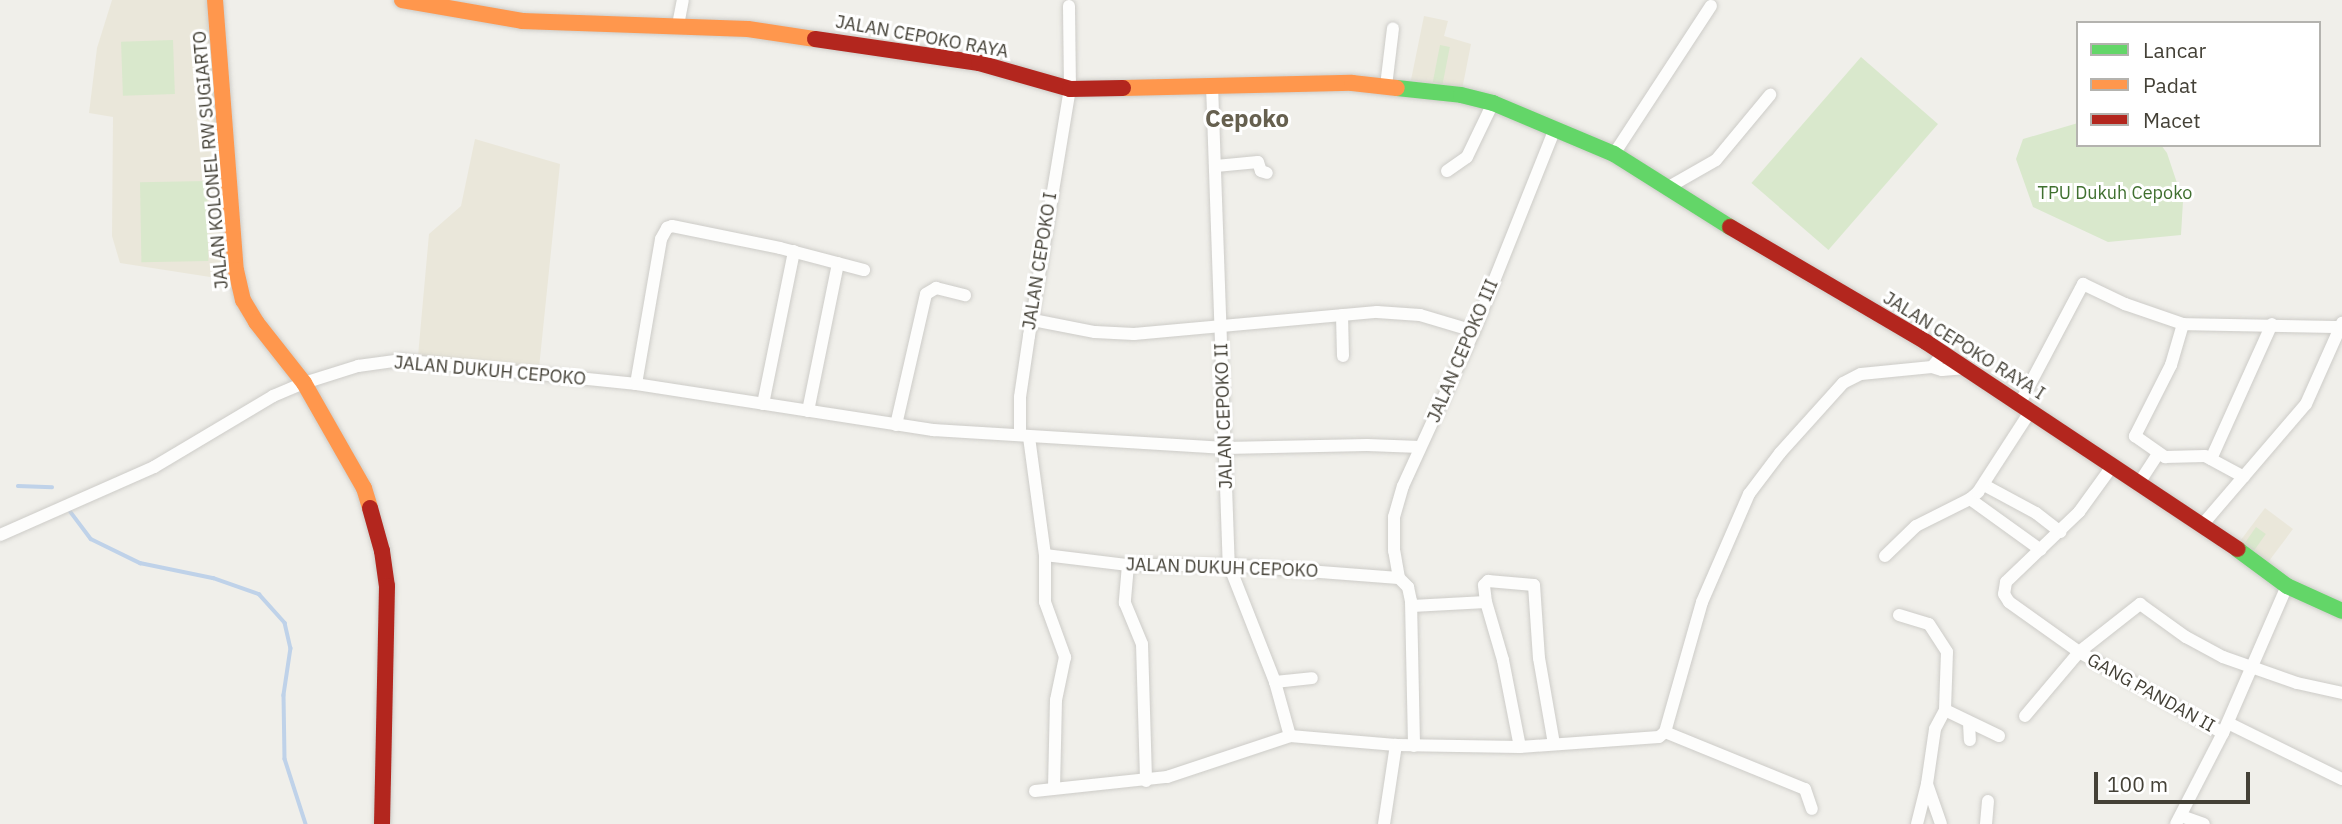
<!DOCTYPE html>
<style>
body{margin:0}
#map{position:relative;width:2342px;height:824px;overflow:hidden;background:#f0efea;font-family:"IBM Plex Sans",sans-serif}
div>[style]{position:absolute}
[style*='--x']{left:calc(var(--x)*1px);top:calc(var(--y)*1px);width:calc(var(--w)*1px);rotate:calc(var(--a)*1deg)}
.education>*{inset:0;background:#eae7da;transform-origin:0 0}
.green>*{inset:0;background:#d9e8cc;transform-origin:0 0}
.stream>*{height:3.5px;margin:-1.75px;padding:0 1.75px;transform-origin:1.75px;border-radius:1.75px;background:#bfd2e9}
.roads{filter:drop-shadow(0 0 2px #cdccc8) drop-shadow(0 0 2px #cdccc8)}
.street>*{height:12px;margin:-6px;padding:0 6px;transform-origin:6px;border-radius:6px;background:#fdfdfc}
.fast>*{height:16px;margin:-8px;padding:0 8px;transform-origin:8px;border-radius:8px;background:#63d668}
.slow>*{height:16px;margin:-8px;padding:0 8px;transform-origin:8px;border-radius:8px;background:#ff974d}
.jam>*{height:16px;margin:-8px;padding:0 8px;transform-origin:8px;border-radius:8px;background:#b3261e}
span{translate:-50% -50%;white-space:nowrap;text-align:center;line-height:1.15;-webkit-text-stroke:6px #fff;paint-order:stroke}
.street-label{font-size:18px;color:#444137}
.park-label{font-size:18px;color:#407030}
.district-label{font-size:24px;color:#66604f;font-weight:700}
.legend{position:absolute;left:2076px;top:21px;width:245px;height:126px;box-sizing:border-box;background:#fff;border:2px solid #b4b3af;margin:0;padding:9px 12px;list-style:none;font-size:21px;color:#444137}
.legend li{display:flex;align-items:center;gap:14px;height:35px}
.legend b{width:35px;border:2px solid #b4b3af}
.scale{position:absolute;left:2094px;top:772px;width:156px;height:32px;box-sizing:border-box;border:4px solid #444137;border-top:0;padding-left:9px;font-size:21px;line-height:24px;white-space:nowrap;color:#444137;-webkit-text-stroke:5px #fff;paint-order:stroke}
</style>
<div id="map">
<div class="education">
<div style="clip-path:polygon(112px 0,209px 0,223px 279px,120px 263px,112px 236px,113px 117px,89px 113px,97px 48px)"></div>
<div style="clip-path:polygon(1424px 16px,1448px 21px,1444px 36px,1471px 44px,1462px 90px,1411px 80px)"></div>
<div style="clip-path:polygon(475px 139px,560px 164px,539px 368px,418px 356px,429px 234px,461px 206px)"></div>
<div style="left:2265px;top:508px;width:35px;height:48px;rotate:37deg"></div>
</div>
<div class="green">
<div style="left:173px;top:40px;width:54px;height:52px;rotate:88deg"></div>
<div style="left:1440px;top:45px;width:10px;height:38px;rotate:11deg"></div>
<div style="left:1861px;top:57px;width:102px;height:167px;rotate:41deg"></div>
<div style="clip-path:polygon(2078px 123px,2078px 145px,2161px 145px,2167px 153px,2183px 201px,2181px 235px,2108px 242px,2033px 207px,2016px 159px,2023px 139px)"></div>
<div style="left:207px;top:181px;width:80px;height:67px;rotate:89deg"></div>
<div style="left:2256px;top:527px;width:12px;height:21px;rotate:35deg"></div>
</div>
<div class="stream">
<div style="--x:18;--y:486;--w:34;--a:2"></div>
<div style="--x:70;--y:511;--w:35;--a:53"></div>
<div style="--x:91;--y:539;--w:55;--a:26.1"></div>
<div style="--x:140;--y:563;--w:75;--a:11.6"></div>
<div style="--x:213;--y:578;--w:49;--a:19.2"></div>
<div style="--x:259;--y:594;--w:39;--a:48"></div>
<div style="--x:285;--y:623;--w:26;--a:77"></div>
<div style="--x:291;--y:648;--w:48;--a:98.5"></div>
<div style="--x:284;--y:695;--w:64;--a:89.1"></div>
<div style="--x:285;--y:759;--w:68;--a:72.1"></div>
</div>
<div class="roads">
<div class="street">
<div style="--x:678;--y:25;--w:25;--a:-79"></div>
<div style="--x:1212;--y:85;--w:480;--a:88"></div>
<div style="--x:1229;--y:565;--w:126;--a:68.5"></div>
<div style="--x:1275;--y:682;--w:56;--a:74.5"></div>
<div style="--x:1386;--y:86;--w:58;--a:-83.1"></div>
<div style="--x:1614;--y:154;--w:177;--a:-56.8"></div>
<div style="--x:1216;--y:166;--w:42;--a:-5.4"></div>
<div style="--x:1258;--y:162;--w:9;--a:72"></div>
<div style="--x:1261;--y:171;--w:6;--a:18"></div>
<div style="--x:1447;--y:171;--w:24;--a:-35"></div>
<div style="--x:1467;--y:157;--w:60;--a:-64.3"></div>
<div style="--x:1667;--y:188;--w:56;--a:-29.7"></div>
<div style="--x:1716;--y:160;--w:85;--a:-50.3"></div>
<div style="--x:1342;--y:315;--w:41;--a:88.6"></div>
<div style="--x:1033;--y:320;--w:63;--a:11"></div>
<div style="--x:1095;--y:332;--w:39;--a:3"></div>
<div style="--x:1134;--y:334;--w:244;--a:-5.2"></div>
<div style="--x:1377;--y:312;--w:43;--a:4"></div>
<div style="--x:1420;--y:315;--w:56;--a:16.5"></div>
<div style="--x:2183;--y:324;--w:43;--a:106.3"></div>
<div style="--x:2171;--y:365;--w:80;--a:116.9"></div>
<div style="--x:2135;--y:436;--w:37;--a:35"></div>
<div style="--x:2165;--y:457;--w:40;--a:-1.4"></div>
<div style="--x:2205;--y:456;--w:44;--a:28.3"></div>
<div style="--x:1932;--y:367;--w:10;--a:17"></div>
<div style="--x:1942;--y:370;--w:21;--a:-5"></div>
<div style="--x:636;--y:384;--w:147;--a:-80.2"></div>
<div style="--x:661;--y:239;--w:13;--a:-61"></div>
<div style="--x:667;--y:228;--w:5;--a:-22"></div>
<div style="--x:672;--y:226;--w:110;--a:11.5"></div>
<div style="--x:780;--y:248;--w:87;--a:14.7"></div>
<div style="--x:2020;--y:403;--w:135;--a:-62.1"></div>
<div style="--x:2083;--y:284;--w:47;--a:25.5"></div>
<div style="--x:2125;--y:304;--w:61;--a:19"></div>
<div style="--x:2183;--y:324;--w:159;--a:1.1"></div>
<div style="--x:763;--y:404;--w:156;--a:-78.5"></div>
<div style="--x:808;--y:411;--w:151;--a:-78.5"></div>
<div style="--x:896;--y:425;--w:134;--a:-77.1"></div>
<div style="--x:926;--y:294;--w:12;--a:-31"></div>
<div style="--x:936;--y:288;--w:30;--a:14"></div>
<div style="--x:1020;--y:435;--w:38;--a:-90"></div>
<div style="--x:1020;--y:397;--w:62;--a:-81.6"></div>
<div style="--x:1029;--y:336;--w:250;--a:-80.6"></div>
<div style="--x:1070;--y:89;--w:83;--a:-90.7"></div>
<div style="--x:1029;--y:437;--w:119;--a:82.3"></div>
<div style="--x:1045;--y:555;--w:47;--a:90"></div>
<div style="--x:1045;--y:602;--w:59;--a:70"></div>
<div style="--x:1065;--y:657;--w:44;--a:101.8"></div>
<div style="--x:1056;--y:700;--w:87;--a:91.3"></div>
<div style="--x:2211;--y:459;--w:148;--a:-65.7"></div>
<div style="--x:2113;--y:465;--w:58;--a:125.9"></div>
<div style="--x:2079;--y:512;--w:101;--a:136.2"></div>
<div style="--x:2006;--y:582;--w:12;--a:99"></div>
<div style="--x:2004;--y:594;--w:9;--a:58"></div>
<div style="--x:2009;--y:602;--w:86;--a:35.5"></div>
<div style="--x:2079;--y:652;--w:165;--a:29.4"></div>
<div style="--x:2139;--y:483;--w:35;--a:-57"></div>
<div style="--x:1984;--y:485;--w:59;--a:28.3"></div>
<div style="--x:2036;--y:513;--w:31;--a:38"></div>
<div style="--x:1970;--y:499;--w:87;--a:35.7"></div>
<div style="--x:2203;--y:524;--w:158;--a:-49.4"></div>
<div style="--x:2306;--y:404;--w:89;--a:-66"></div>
<div style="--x:0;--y:535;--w:168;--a:-23.8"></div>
<div style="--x:154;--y:467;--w:139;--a:-30.8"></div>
<div style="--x:273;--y:396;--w:34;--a:-23"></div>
<div style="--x:304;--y:383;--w:57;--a:-17.5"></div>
<div style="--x:358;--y:366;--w:43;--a:-7.9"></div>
<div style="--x:401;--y:360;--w:236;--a:5.8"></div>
<div style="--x:636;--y:384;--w:301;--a:8.8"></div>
<div style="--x:933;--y:430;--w:293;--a:3.5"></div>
<div style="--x:1225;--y:448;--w:142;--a:-1.2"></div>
<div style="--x:1367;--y:445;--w:53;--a:2.2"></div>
<div style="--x:1045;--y:555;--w:84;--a:6.9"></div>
<div style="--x:1128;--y:565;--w:101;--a:0"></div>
<div style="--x:1229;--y:565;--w:170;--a:4.4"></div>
<div style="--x:1885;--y:556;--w:43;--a:-44.1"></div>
<div style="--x:1916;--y:526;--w:60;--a:-26.6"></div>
<div style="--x:1970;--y:499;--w:11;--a:-41"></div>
<div style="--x:1978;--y:492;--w:98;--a:-57.1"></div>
<div style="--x:1128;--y:565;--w:38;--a:95"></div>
<div style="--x:1125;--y:603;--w:44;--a:67.5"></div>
<div style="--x:1142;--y:644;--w:137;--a:88.3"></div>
<div style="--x:1399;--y:578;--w:27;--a:-100"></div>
<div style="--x:1394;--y:551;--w:34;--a:-90"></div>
<div style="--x:1394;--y:517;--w:32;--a:-74"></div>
<div style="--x:1403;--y:486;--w:170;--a:-65.4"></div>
<div style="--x:1474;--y:331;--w:219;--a:-68.2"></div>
<div style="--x:1399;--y:578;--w:13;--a:45"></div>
<div style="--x:1408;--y:587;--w:14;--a:78"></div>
<div style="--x:1411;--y:601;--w:145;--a:88.8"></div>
<div style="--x:1412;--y:606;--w:74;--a:-3.1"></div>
<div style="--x:1899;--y:615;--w:31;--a:17"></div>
<div style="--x:1929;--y:624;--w:33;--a:57"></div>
<div style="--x:1947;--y:652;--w:58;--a:92"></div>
<div style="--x:1945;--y:710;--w:21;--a:118"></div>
<div style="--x:1935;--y:729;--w:56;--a:98.3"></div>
<div style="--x:1275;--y:682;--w:37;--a:-6"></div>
<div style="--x:1945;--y:710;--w:60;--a:25.7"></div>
<div style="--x:2025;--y:716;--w:84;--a:-49.8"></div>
<div style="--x:2079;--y:652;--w:78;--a:-38.2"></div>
<div style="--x:2140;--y:604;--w:57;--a:35.7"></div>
<div style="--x:2186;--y:637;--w:42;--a:28.4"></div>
<div style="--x:2223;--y:657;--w:78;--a:19.4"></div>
<div style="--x:2297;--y:683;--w:46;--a:12.5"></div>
<div style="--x:1969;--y:723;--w:17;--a:87"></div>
<div style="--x:2228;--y:723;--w:127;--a:26.2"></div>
<div style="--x:1665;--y:732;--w:151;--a:22.2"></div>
<div style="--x:1805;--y:789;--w:21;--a:71"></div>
<div style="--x:1520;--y:747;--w:89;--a:-101.1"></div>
<div style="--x:1503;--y:660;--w:60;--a:-106.3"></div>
<div style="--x:1486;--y:602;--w:17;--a:-97"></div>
<div style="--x:1484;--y:585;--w:6;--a:-45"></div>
<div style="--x:1488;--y:581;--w:46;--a:5"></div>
<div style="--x:1534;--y:585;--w:73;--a:86.1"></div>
<div style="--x:1539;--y:658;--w:87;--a:80.1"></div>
<div style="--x:1035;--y:791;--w:133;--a:-6.1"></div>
<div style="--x:1167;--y:777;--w:130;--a:-18.4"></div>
<div style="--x:1290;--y:736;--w:106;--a:4.9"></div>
<div style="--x:1396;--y:745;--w:124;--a:0.9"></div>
<div style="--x:1520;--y:747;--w:139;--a:-4.1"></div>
<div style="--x:1659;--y:737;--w:8;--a:-40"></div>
<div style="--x:1665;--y:732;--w:135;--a:-74.1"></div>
<div style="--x:1702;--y:602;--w:118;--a:-66.5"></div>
<div style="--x:1749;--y:494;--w:51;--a:-52.9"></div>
<div style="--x:1780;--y:453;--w:94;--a:-48"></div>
<div style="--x:1843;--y:383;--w:20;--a:-27"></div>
<div style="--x:1861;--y:374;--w:71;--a:-5.6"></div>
<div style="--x:1932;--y:367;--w:17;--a:-50"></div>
<div style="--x:2181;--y:816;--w:24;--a:19"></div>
<div style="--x:1384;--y:824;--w:80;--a:-81.4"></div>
<div style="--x:1917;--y:824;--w:41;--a:-76"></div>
<div style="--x:1927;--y:784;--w:42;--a:70.7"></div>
<div style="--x:1986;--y:824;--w:23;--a:-85"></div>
<div style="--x:2176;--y:824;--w:102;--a:-62.7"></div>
<div style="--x:2223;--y:733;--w:160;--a:-66.5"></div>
</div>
<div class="fast">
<div style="--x:1397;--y:88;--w:64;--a:6.2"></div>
<div style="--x:1461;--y:95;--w:33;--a:14"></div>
<div style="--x:1493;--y:103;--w:131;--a:22.9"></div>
<div style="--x:1614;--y:154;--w:137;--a:32.2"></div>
<div style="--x:2237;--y:549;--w:62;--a:36.5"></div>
<div style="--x:2287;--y:586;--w:60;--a:24.4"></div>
</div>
<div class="slow">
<div style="--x:215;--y:0;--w:271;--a:85.6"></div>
<div style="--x:236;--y:270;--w:31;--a:77"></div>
<div style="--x:243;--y:300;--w:26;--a:59"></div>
<div style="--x:256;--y:322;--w:78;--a:51.8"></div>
<div style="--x:304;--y:383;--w:121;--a:60.3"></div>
<div style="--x:364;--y:488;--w:21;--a:73"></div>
<div style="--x:402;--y:0;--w:122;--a:9.9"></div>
<div style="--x:522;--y:21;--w:226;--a:2"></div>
<div style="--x:748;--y:29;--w:68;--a:8.5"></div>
<div style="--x:1123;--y:88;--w:229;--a:-1.3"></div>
<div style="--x:1352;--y:83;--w:45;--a:6.3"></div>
</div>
<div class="jam">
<div style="--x:815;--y:39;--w:166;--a:8.3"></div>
<div style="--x:979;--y:63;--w:95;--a:15.9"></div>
<div style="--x:1070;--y:89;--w:53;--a:-1.1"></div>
<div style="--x:1730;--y:227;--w:227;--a:30.4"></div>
<div style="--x:1926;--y:342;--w:374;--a:33.6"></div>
<div style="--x:370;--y:508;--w:45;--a:74.4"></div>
<div style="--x:382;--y:551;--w:35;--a:82"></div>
<div style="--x:387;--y:586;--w:238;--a:91.2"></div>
</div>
</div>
<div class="street-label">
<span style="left:922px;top:37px;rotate:10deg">JALAN CEPOKO RAYA</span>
<span style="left:211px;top:160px;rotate:-95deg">JALAN KOLONEL RW SUGIARTO</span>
<span style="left:1040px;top:261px;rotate:-81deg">JALAN CEPOKO I</span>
<span style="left:1964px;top:346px;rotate:32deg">JALAN CEPOKO RAYA I</span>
<span style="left:1463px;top:351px;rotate:-67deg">JALAN CEPOKO III</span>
<span style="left:490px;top:371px;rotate:5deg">JALAN DUKUH CEPOKO</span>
<span style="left:1224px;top:416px;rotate:-92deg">JALAN CEPOKO II</span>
<span style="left:1222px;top:568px;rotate:2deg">JALAN DUKUH CEPOKO</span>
<span style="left:2151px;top:693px;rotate:29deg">GANG PANDAN II</span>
</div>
<div class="park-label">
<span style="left:2115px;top:193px">TPU Dukuh Cepoko</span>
</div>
<div class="district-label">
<span style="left:1247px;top:119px">Cepoko</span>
</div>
<ul class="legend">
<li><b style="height:9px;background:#63d668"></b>Lancar</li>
<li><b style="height:9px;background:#ff974d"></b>Padat</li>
<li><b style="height:9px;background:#b3261e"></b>Macet</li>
</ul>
<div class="scale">100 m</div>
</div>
